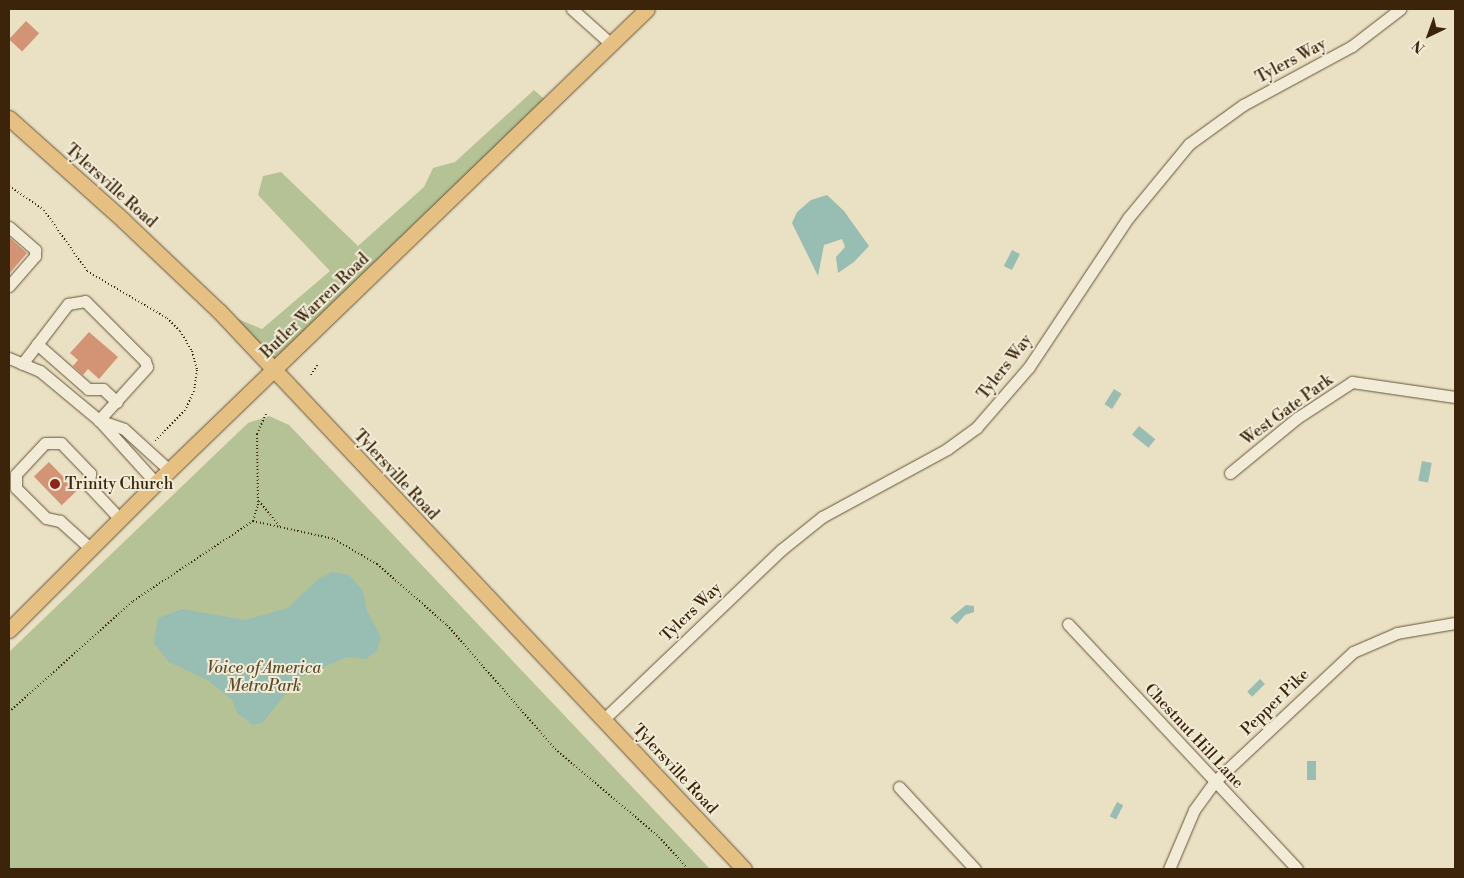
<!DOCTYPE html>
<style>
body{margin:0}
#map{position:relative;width:1464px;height:878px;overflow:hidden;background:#eae0c3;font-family:"Libre Bodoni",serif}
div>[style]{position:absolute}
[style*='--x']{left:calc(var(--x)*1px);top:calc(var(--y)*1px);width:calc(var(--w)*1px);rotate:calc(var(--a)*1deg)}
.green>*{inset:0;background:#b5c295}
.water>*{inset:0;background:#98bdb2;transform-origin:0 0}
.building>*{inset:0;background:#d39475;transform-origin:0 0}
.path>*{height:2px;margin-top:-1px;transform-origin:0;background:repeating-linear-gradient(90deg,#3b2409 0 1px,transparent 0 3.5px)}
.roads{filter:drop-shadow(0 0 1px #675338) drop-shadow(0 0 1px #675338)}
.minor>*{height:11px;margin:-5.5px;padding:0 5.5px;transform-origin:5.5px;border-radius:5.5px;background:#f1ebd8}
.major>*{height:15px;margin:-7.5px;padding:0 7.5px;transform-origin:7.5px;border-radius:7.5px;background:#e5c082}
.dots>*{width:14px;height:14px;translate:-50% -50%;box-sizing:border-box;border:2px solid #f1ebd8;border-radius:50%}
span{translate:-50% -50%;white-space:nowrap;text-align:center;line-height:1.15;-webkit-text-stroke:4px #f1ebd8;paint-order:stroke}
.street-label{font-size:16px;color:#3b2409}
.poi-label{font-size:16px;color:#3b2409}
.left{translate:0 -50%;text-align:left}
.park-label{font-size:16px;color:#5a4c2c;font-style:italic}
.frame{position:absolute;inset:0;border:10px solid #3b2409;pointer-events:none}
.north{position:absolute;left:1404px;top:10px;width:50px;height:50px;-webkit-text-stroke:4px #f1ebd8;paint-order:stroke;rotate:222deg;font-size:14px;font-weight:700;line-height:20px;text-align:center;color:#3b2409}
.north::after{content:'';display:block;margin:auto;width:18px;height:22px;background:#3b2409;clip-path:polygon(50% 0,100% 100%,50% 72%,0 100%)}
</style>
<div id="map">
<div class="green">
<div style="clip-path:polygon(534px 90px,550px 104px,274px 370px,219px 311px,262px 329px,330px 271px,258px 195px,263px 176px,281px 172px,358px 246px,424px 187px,433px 168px,455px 162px)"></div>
<div style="clip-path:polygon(269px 416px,289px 425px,710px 869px,9px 869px,9px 652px,248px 423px)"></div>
</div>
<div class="water">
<div style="clip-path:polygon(827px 195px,844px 211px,869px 246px,854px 262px,838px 273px,836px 257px,845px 247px,842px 239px,824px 245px,818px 276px,792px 223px,797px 212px,811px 200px)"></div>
<div style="left:1012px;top:250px;width:9px;height:18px;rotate:27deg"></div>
<div style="left:1114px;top:389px;width:9px;height:18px;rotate:32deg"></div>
<div style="left:1139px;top:426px;width:21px;height:11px;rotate:39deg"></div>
<div style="left:1422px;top:461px;width:10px;height:20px;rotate:11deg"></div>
<div style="clip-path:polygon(332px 572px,349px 575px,363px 591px,367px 611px,381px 637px,377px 651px,366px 659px,347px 657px,300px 677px,262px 723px,253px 725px,238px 714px,232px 700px,209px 681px,169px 662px,154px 643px,158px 618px,182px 609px,245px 620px,288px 608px,318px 579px)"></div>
<div style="clip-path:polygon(966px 605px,974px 606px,974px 612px,965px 615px,957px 624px,950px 618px)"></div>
<div style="left:1260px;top:679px;width:7px;height:18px;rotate:45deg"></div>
<div style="left:1307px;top:761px;width:9px;height:19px"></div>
<div style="left:1117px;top:802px;width:7px;height:16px;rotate:27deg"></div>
</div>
<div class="building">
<div style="left:26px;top:21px;width:18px;height:25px;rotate:43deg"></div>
<div style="clip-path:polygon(9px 237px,27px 253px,9px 274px)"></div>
<div style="clip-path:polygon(89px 332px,118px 357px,99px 379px,88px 369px,83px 375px,73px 366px,78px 360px,70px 353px)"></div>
<div style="left:49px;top:462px;width:40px;height:21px;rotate:46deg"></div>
</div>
<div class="path">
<div style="--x:9;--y:186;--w:42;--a:34.4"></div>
<div style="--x:44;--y:210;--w:75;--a:54.8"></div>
<div style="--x:87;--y:271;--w:93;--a:30.4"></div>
<div style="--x:167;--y:318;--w:18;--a:45"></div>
<div style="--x:180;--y:331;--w:23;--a:59"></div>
<div style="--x:192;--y:351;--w:20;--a:75"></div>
<div style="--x:197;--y:370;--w:21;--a:98"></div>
<div style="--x:194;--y:391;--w:21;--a:115"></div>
<div style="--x:185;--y:410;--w:43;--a:134.1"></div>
<div style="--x:311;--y:375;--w:12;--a:-59"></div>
<div style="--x:259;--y:501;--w:32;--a:51"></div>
<div style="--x:253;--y:521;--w:83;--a:12.5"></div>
<div style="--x:334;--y:539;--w:50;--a:30.2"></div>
<div style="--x:377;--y:564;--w:93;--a:41.1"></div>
<div style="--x:447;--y:625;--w:164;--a:48.9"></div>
<div style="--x:555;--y:749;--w:136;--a:40.2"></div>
<div style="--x:659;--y:837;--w:43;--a:47.8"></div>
<div style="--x:9;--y:712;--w:166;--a:-41.8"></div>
<div style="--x:133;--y:601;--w:144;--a:-33.7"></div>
<div style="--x:253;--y:521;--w:17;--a:-73"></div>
<div style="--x:258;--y:505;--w:71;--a:-90.8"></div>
<div style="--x:257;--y:434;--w:22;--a:-66"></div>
</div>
<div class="roads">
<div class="minor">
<div style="--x:572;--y:9;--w:52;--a:41.9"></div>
<div style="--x:9;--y:227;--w:35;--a:41"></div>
<div style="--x:35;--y:250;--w:6;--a:90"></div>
<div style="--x:35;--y:256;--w:40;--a:131"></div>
<div style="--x:37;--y:344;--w:68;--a:41.4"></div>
<div style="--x:88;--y:389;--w:15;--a:0"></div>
<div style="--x:103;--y:389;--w:19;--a:43"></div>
<div style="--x:9;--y:358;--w:34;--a:23"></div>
<div style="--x:40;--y:371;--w:77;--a:39.7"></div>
<div style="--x:99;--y:420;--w:85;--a:47.9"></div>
<div style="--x:22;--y:364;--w:76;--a:-52.5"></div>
<div style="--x:68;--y:304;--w:17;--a:-10"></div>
<div style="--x:85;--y:301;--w:85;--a:45"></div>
<div style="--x:145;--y:361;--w:6;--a:72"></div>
<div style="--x:147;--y:367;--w:72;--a:132.2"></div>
<div style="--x:101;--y:421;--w:24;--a:19"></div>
<div style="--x:124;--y:429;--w:61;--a:42.3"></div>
<div style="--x:1230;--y:473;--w:87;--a:-39.4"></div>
<div style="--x:1297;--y:418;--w:66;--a:-33.2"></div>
<div style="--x:1352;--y:382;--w:104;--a:8.3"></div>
<div style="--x:91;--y:549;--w:42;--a:-137.9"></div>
<div style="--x:60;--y:521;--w:14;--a:-168"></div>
<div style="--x:46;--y:518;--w:42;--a:-135"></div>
<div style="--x:16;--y:488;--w:14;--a:-90"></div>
<div style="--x:16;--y:474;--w:42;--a:-46.9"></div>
<div style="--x:45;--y:443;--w:16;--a:0"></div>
<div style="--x:61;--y:443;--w:42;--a:46"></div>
<div style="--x:90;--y:473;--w:13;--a:94"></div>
<div style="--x:89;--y:486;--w:45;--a:46.8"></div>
<div style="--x:1068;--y:624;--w:335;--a:46.9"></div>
<div style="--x:604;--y:719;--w:245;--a:-43.7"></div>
<div style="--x:781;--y:550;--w:53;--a:-38.8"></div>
<div style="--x:822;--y:517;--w:142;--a:-28.5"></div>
<div style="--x:947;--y:449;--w:37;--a:-36"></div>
<div style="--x:977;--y:427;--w:79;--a:-49.1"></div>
<div style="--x:1029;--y:367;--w:179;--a:-56.4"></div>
<div style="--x:1128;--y:218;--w:96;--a:-50.5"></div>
<div style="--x:1189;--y:144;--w:67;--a:-35.8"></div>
<div style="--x:1243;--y:105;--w:124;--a:-28.4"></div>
<div style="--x:1352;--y:46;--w:61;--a:-37.6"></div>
<div style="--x:899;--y:787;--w:112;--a:47.2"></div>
<div style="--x:1169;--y:869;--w:64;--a:-67"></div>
<div style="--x:1194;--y:810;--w:34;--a:-54"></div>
<div style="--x:1214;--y:782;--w:190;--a:-43.1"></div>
<div style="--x:1353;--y:652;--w:48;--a:-23.4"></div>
<div style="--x:1397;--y:633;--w:59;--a:-9.8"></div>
</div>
<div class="major">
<div style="--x:9;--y:118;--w:154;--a:41.8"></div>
<div style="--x:124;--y:221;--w:131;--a:43.5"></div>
<div style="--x:219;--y:311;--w:766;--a:46.75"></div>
<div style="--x:9;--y:630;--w:208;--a:-45"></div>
<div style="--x:156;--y:483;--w:682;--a:-43.99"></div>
</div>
</div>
<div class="dots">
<div style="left:55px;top:484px;background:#8f2418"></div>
</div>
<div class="street-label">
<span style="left:1291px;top:61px;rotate:-28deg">Tylers Way</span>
<span style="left:111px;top:186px;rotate:42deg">Tylersville Road</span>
<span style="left:315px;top:306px;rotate:-44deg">Butler Warren Road</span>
<span style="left:1005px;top:367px;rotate:-52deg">Tylers Way</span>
<span style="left:1287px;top:410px;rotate:-36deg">West Gate Park</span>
<span style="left:396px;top:475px;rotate:47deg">Tylersville Road</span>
<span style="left:691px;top:612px;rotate:-44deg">Tylers Way</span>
<span style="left:1275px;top:702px;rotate:-44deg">Pepper Pike</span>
<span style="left:1194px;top:736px;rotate:47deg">Chestnut Hill Lane</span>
<span style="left:675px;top:769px;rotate:47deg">Tylersville Road</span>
</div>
<div class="poi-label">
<span class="left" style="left:65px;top:484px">Trinity Church</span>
</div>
<div class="park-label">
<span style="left:264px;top:677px">Voice of America<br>MetroPark</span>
</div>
<div class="frame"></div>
<div class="north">N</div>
</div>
